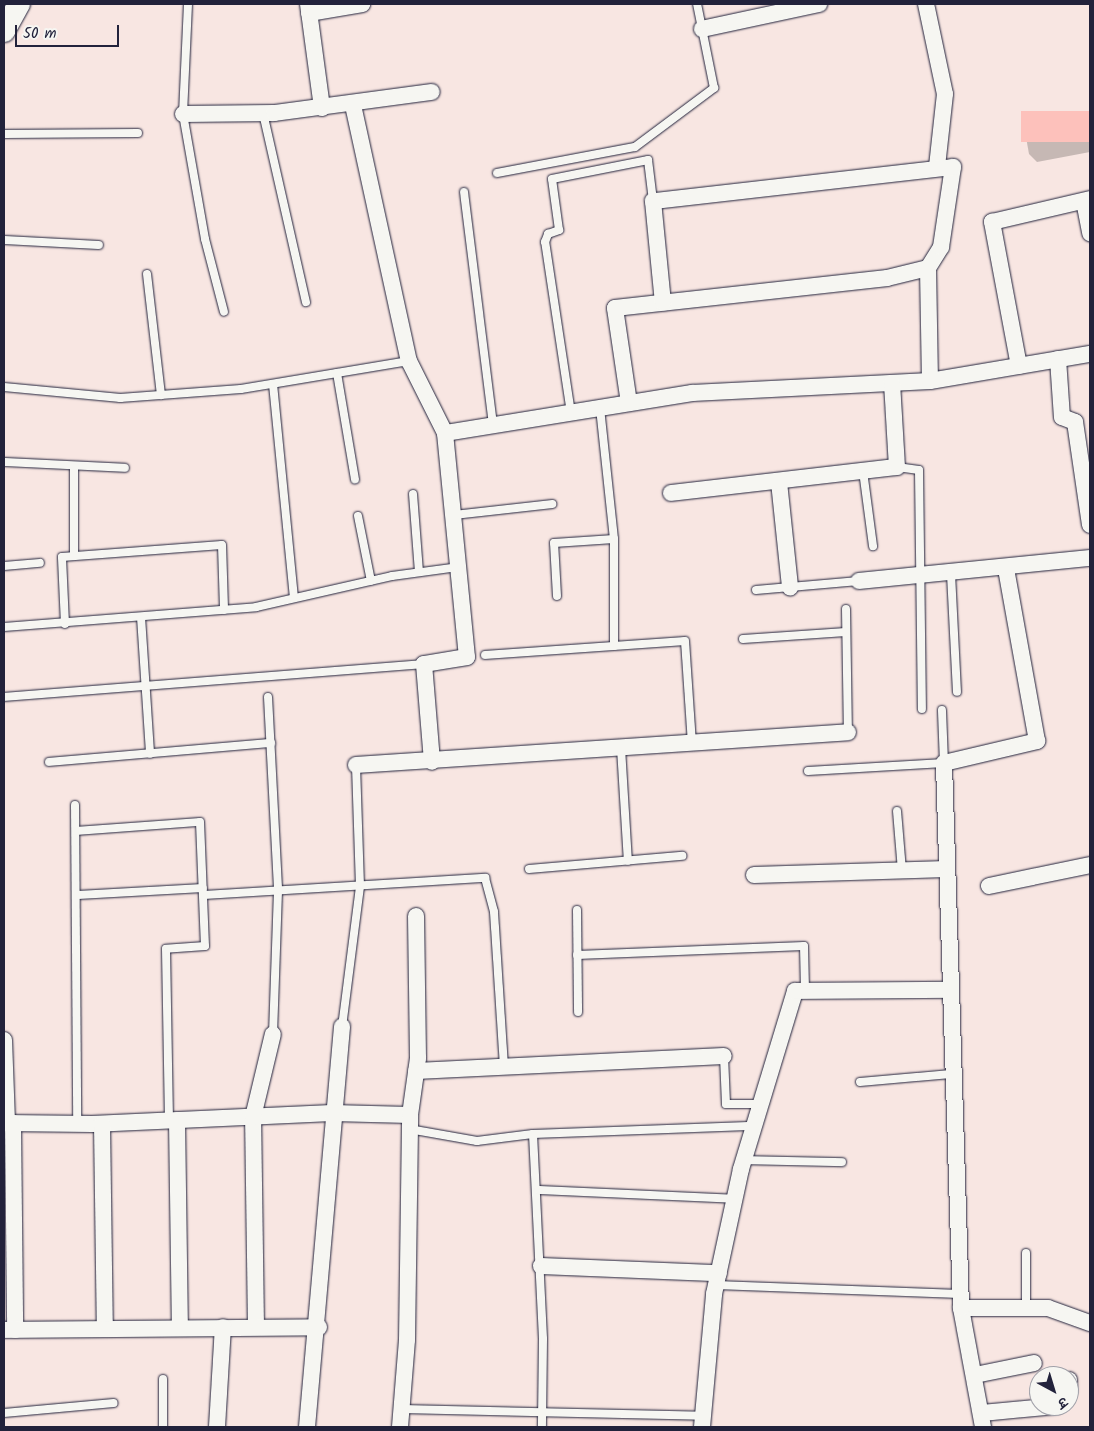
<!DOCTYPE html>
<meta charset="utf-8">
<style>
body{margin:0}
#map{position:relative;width:1094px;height:1431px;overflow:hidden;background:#f8e6e2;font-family:Kalam,"Playpen Sans Deva",sans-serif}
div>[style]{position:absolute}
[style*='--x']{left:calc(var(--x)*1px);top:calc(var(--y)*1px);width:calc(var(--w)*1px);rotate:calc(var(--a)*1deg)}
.shadow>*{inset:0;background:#0003}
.building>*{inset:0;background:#fdc1bb;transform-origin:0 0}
.roads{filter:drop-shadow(0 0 1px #22223b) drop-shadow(0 0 1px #22223b)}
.lane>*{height:8px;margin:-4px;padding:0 4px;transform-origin:4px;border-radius:4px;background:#f6f6f2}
.street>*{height:16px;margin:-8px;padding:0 8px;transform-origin:8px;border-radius:8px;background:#f6f6f2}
.secondary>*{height:22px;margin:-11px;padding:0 11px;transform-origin:11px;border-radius:11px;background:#f6f6f2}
span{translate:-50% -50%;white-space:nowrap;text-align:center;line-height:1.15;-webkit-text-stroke:4px #f6f6f2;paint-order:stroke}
.frame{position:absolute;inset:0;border:5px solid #22223b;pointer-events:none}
.north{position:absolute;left:1029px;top:1366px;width:50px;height:50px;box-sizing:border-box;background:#f6f6f2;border:1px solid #a1a1a9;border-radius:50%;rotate:141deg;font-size:14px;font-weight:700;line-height:20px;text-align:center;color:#22223b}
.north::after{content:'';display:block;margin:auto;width:18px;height:22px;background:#22223b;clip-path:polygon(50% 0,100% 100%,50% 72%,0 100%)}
.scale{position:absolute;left:15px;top:25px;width:104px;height:22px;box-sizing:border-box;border:2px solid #22223b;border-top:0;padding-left:6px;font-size:15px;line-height:18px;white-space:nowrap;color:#22223b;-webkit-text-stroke:4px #f6f6f2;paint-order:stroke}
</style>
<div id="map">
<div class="shadow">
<div style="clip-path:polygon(1090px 112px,1090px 152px,1037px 162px,1029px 154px,1024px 126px)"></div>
</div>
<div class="building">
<div style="left:1090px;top:111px;width:31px;height:69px;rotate:90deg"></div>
</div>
<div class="roads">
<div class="lane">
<div style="--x:188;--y:4;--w:110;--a:92.6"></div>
<div style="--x:183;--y:114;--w:127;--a:80"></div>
<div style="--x:205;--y:239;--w:75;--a:75.4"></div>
<div style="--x:263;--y:113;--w:194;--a:77.2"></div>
<div style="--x:4;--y:134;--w:134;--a:-0.4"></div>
<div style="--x:497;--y:173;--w:140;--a:-10.7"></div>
<div style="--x:635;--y:147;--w:99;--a:-36.8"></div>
<div style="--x:714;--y:88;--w:86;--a:-101.4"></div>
<div style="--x:464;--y:192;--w:235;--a:82.9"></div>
<div style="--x:4;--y:240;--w:95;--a:3"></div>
<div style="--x:147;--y:274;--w:122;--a:83.4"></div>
<div style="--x:337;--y:373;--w:108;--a:80.4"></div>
<div style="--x:273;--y:384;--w:215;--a:84.4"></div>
<div style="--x:4;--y:387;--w:117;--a:5.4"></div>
<div style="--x:120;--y:398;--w:121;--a:-4.3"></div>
<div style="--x:241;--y:389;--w:170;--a:-9.5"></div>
<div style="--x:600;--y:408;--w:132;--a:83.9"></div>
<div style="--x:614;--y:539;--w:107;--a:90"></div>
<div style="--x:571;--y:413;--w:173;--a:-98.6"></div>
<div style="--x:545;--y:242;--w:9;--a:-69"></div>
<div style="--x:548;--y:234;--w:12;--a:-20"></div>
<div style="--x:559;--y:230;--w:51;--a:-97.8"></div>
<div style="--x:552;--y:179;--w:98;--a:-11.2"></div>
<div style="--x:648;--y:160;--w:41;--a:83"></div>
<div style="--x:4;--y:462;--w:121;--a:2.8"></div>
<div style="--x:897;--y:467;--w:22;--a:8"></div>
<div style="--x:919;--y:470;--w:239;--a:89.3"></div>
<div style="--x:863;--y:471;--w:76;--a:82.4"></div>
<div style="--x:413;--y:494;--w:78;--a:85.6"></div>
<div style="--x:454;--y:515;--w:99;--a:-6.4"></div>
<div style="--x:358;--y:516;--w:66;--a:78.7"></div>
<div style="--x:74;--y:556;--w:90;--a:-90"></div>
<div style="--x:4;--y:566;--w:36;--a:-5"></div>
<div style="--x:951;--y:574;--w:118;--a:87.1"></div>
<div style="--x:756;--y:590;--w:103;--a:-5"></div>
<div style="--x:557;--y:596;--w:53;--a:-93.2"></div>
<div style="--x:554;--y:543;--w:60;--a:-3.8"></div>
<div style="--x:846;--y:609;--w:123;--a:89.1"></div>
<div style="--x:141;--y:617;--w:137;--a:86.2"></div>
<div style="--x:65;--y:624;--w:67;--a:-92.6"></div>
<div style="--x:62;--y:557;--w:160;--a:-4.3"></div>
<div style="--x:222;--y:545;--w:65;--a:88.2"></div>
<div style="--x:4;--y:627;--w:253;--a:-4.5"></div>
<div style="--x:256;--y:607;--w:139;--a:-12.8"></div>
<div style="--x:392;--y:576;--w:68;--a:-7.7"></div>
<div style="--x:743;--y:639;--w:103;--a:-3.9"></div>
<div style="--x:485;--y:655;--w:200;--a:-4"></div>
<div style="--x:685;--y:641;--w:102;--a:86.1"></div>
<div style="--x:4;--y:697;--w:421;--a:-4.5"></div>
<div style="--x:268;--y:697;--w:194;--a:87"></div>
<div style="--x:278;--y:891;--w:143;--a:92"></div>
<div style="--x:621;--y:748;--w:113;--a:86.5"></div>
<div style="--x:49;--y:762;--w:223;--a:-4.9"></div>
<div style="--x:808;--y:771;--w:136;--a:-3.4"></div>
<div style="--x:944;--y:763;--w:53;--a:-92.2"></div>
<div style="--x:75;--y:805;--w:319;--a:89.6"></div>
<div style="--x:897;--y:811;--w:60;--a:85.2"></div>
<div style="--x:76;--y:831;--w:124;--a:-4.2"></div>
<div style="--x:200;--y:822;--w:124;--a:87.7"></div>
<div style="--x:205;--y:946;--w:39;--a:176"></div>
<div style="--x:166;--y:949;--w:172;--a:89"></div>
<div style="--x:529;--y:869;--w:154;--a:-4.9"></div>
<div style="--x:78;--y:895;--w:125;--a:-3.2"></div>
<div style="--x:204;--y:895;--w:282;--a:-3.5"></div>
<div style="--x:485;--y:878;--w:35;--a:75"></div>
<div style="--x:494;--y:912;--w:156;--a:86.3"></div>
<div style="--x:577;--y:910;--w:102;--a:89.4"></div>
<div style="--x:577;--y:955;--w:227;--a:-2.3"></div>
<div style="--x:804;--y:946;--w:45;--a:88.7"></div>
<div style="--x:342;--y:1027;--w:142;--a:-82.7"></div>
<div style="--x:360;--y:886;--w:121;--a:-91.9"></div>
<div style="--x:724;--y:1056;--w:48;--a:87.6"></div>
<div style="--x:726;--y:1104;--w:35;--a:0"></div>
<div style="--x:860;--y:1082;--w:91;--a:-5"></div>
<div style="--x:409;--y:1129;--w:69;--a:10"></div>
<div style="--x:477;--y:1141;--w:56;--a:-7.1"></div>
<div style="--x:533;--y:1134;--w:222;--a:-2.1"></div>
<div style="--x:533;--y:1134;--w:205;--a:87.2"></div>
<div style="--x:543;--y:1339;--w:88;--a:90.7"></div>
<div style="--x:744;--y:1160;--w:98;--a:1.2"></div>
<div style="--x:538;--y:1190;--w:197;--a:2.6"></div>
<div style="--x:716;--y:1285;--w:244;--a:2.1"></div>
<div style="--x:1026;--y:1308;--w:55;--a:-90"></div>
<div style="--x:163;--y:1379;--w:48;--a:90"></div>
<div style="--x:402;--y:1409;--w:301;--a:1.3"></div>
<div style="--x:4;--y:1413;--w:110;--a:-5.2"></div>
</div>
<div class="street">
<div style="--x:308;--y:4;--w:105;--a:82.3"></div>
<div style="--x:926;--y:4;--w:92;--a:78.1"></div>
<div style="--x:945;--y:94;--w:72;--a:96.3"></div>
<div style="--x:309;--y:13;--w:54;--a:-9.6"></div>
<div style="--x:702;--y:29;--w:120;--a:-12.1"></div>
<div style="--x:353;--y:105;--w:262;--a:77.7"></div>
<div style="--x:409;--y:361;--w:80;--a:63.4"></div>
<div style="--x:445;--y:433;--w:225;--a:84.4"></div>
<div style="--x:467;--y:657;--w:44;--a:170.8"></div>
<div style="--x:424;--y:664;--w:98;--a:85.3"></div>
<div style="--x:183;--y:114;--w:91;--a:-0.6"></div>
<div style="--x:274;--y:113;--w:159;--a:-7.6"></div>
<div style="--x:1084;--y:201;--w:33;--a:79"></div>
<div style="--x:928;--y:268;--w:113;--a:89"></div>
<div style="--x:1058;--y:359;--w:58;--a:86.1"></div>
<div style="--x:1062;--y:417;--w:14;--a:21"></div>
<div style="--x:1075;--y:422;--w:104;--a:81.7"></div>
<div style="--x:1019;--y:366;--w:147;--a:-100.6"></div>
<div style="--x:992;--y:222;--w:101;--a:-13.2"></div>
<div style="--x:629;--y:403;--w:96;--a:-98.4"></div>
<div style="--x:615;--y:308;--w:274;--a:-6.3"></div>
<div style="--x:887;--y:278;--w:42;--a:-13.7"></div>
<div style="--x:928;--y:268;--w:25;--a:-58"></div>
<div style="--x:941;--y:247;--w:81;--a:-81.5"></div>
<div style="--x:953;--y:167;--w:302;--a:173.5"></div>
<div style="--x:653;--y:201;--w:102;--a:84.4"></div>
<div style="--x:445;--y:433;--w:250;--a:-9.2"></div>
<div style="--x:692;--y:393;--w:238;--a:-2.9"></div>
<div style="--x:930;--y:381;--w:162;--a:-9.6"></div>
<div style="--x:779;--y:482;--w:106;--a:84"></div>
<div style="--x:671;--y:493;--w:227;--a:-6.6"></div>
<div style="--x:897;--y:467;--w:84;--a:-93.4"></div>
<div style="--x:859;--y:581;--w:232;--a:-5.7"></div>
<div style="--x:356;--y:765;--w:493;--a:-3.8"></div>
<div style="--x:754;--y:875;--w:193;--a:-1.8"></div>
<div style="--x:989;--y:886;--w:103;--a:-11.7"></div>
<div style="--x:4;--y:1040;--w:83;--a:87.9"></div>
<div style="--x:416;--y:1071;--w:308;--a:-2.8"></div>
<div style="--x:177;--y:1120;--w:207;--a:89.2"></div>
<div style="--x:4;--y:1123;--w:88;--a:0.7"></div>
<div style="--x:92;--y:1124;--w:240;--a:-2.6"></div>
<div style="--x:332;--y:1113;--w:78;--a:1.5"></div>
<div style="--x:13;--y:1123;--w:207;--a:89.4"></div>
<div style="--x:102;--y:1124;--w:203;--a:89.2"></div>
<div style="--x:541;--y:1266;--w:178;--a:2.3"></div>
<div style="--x:961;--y:1308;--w:87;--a:0"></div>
<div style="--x:1048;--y:1308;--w:45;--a:19.7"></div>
<div style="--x:256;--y:1327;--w:210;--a:-90.8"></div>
<div style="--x:253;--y:1117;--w:85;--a:-76.5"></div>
<div style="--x:4;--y:1330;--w:315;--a:-0.5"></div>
<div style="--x:975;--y:1375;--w:60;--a:-11.5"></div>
<div style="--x:1069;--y:1380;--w:10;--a:90"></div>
<div style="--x:982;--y:1413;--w:74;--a:-5.4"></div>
<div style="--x:217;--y:1427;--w:100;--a:-86.6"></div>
<div style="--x:307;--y:1427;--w:402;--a:-85"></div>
<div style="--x:400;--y:1427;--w:87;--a:-85.4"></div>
<div style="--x:407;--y:1340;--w:225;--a:-89.2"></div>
<div style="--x:410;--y:1115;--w:58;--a:-82"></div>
<div style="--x:418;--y:1058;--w:142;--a:-90.8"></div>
<div style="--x:702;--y:1427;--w:134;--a:-84.8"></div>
<div style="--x:714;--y:1294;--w:128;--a:-77.8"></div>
<div style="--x:741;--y:1169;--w:186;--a:-73.1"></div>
<div style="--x:795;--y:991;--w:154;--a:-0.4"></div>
<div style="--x:983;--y:1427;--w:121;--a:-100.5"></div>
<div style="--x:961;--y:1308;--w:545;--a:-91.79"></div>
<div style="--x:944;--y:763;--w:96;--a:-13.3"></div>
<div style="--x:1037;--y:741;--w:175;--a:-100.2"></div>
</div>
<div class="secondary">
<div style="--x:4;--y:31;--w:31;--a:-61"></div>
</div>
</div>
<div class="frame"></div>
<div class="north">उ</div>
<div class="scale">50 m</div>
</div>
